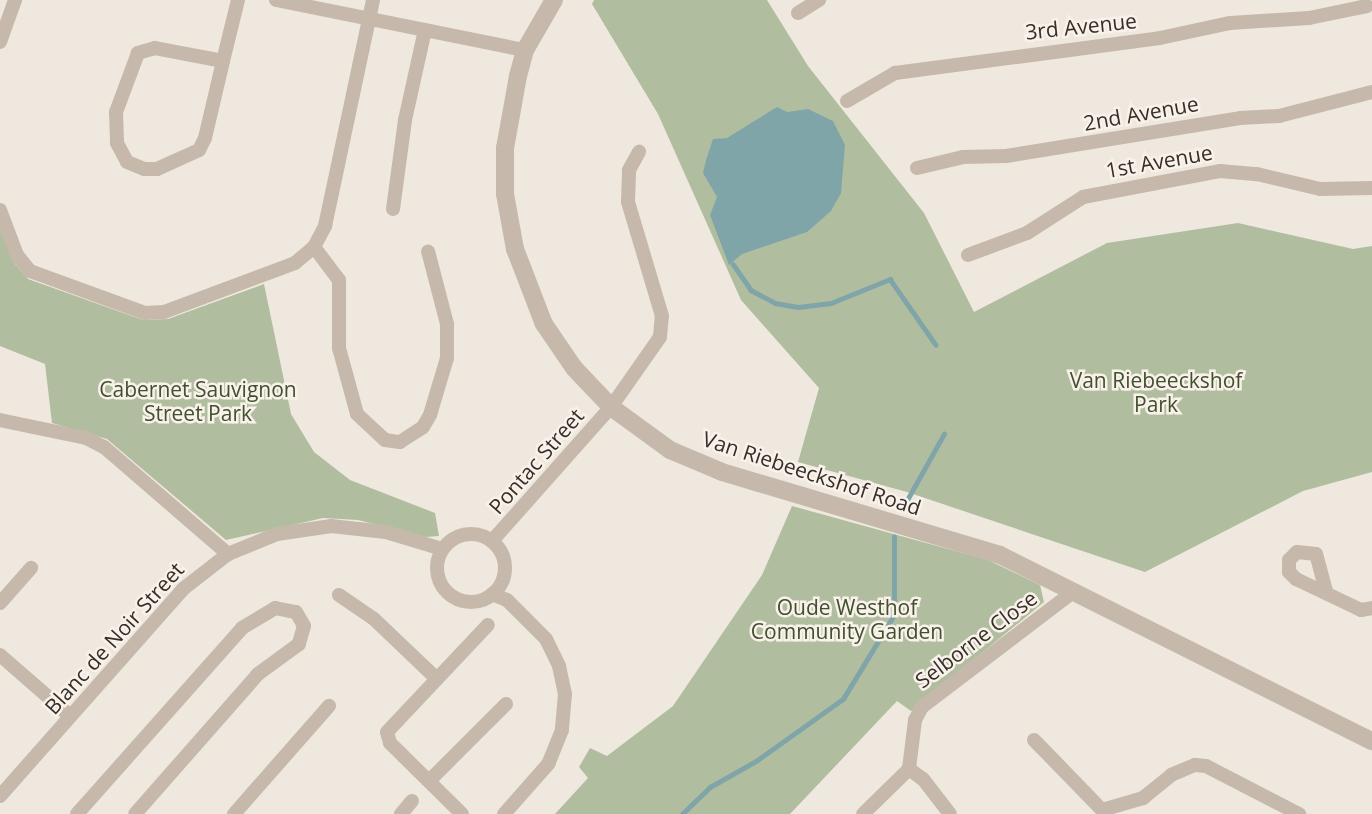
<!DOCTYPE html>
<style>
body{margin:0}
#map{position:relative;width:1372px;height:814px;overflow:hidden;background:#efe8de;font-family:"Open Sans",sans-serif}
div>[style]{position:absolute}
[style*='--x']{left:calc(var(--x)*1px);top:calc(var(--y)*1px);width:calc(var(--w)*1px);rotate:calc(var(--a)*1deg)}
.green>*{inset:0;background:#b1bd9f}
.water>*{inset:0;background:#80a5a9}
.stream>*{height:4.5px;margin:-2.25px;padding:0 2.25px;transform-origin:2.25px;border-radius:2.25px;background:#80a5a9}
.minor>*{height:14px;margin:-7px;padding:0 7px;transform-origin:7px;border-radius:7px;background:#c6b9ab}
.minor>.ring{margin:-7px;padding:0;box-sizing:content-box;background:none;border:14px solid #c6b9ab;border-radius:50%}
.tertiary>*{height:18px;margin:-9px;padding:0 9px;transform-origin:9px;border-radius:9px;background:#c6b9ab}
span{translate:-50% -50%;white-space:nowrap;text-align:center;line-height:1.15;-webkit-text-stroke:5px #f8f2ea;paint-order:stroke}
.street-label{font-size:21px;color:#352e29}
.park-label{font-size:21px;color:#435030}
</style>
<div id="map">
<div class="green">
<div style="clip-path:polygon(594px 0,767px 0,808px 66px,924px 213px,974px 312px,1107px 243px,1238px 223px,1353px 249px,1372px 246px,1372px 472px,1303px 491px,1145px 572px,907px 492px,798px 462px,819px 388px,741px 300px,658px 114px,592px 4px)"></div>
<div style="clip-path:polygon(0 229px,15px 264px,28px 279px,143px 320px,168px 319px,264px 284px,291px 414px,314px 452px,350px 480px,435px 513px,439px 536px,425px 537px,358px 520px,323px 518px,226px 540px,107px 439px,52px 423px,45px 364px,0 346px)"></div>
<div style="clip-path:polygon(792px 506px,988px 560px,1040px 585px,1044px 602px,911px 711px,897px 701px,790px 814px,555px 814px,588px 778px,579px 767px,590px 748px,607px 756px,673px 706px,762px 575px)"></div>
</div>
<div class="water">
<div style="clip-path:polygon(777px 107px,787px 112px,808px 109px,833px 121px,845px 145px,841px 193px,831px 211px,807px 232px,742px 254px,729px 265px,710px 215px,717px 197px,703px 173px,706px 160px,713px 139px,727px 138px)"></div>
</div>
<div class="stream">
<div style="--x:733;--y:264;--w:32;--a:55"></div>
<div style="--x:751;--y:290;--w:27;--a:28"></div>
<div style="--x:775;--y:303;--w:23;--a:10"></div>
<div style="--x:798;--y:307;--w:33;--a:-7"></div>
<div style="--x:831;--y:303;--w:64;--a:-22.1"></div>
<div style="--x:890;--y:279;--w:80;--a:55.1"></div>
<div style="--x:902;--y:509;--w:86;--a:-60.8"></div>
<div style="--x:682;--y:814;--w:39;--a:-44"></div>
<div style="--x:710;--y:787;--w:53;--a:-29.5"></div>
<div style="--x:756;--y:761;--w:107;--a:-35.5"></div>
<div style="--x:843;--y:699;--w:98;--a:-58.7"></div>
<div style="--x:894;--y:615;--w:78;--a:-90"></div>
</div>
<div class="minor">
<div style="--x:276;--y:0;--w:254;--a:11.4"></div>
<div style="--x:798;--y:13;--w:25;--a:-32"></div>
<div style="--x:0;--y:42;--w:45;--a:-70.3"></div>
<div style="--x:223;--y:61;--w:69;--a:-169.2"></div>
<div style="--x:155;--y:48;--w:18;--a:164"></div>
<div style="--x:138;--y:53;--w:63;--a:110.4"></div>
<div style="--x:116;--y:112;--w:31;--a:88"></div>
<div style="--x:117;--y:143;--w:21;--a:62"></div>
<div style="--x:127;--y:162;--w:18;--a:22"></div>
<div style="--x:144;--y:169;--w:13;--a:0"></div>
<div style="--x:157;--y:169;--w:46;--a:-24.3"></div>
<div style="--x:199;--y:150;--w:13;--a:-63"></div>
<div style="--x:205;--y:138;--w:79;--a:-76.8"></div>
<div style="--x:223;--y:61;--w:63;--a:-76.2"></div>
<div style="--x:847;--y:101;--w:56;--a:-30.3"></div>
<div style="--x:895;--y:73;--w:267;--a:-7.5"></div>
<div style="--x:1160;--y:38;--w:72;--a:-12.1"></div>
<div style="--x:1230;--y:23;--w:79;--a:-3.6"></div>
<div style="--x:1309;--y:18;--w:59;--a:-11.7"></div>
<div style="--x:917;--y:168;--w:47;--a:-13.4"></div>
<div style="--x:963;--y:157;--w:43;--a:-1.3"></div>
<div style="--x:1006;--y:156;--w:237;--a:-9.2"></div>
<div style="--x:1240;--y:118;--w:39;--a:-3"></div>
<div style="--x:1279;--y:116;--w:96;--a:-14.5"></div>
<div style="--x:393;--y:209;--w:90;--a:-82.3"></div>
<div style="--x:405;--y:120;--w:92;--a:-77.5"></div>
<div style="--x:0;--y:210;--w:48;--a:69.3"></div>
<div style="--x:17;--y:255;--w:21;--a:51"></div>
<div style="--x:30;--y:271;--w:122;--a:20.1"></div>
<div style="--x:145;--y:313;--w:19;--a:-3"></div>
<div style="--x:164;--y:312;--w:140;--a:-20.5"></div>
<div style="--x:295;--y:263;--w:25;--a:-40"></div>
<div style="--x:314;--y:247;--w:24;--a:-62"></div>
<div style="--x:325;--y:226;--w:231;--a:-78"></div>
<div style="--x:314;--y:247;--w:41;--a:52.9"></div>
<div style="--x:339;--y:280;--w:68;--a:90"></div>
<div style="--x:339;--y:348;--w:68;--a:74.7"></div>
<div style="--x:357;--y:414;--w:38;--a:43"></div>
<div style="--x:385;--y:440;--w:15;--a:8"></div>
<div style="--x:400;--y:442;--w:27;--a:-33"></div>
<div style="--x:423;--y:427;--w:14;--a:-60"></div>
<div style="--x:430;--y:415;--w:59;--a:-73.4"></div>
<div style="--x:447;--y:358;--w:34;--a:-90"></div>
<div style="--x:447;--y:324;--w:75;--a:-104.6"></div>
<div style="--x:968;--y:255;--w:63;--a:-20.4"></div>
<div style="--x:1027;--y:233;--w:67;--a:-32.7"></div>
<div style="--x:1083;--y:197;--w:139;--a:-10.7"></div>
<div style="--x:1220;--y:171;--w:37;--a:5"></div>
<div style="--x:1257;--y:174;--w:65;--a:13.4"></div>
<div style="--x:1320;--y:189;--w:52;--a:-1.1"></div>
<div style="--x:0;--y:420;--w:88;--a:11.8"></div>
<div style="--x:86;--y:438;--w:20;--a:27"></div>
<div style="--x:104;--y:447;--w:164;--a:40.8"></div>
<div class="ring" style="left:437px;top:534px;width:54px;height:54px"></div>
<div style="--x:492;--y:541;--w:179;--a:-48.4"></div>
<div style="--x:611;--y:407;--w:85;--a:-55"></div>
<div style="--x:660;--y:337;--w:21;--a:-85"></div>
<div style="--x:662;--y:316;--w:119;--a:-106.6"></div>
<div style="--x:628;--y:202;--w:32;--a:-88"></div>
<div style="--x:629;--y:170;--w:21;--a:-61"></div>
<div style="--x:1326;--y:591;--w:38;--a:-105"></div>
<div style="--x:1316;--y:554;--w:19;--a:-174"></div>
<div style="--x:1297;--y:552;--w:11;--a:135"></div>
<div style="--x:1289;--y:560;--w:12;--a:90"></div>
<div style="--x:1289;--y:572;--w:10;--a:45"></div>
<div style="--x:1296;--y:579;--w:72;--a:25.5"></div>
<div style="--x:1361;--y:610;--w:11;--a:-10"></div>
<div style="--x:492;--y:594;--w:16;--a:22"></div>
<div style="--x:507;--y:600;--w:55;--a:45"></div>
<div style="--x:546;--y:639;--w:30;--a:64"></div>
<div style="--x:559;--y:666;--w:29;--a:78"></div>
<div style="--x:565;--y:694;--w:36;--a:95"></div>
<div style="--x:562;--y:730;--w:35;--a:112"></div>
<div style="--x:549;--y:763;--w:68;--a:131.4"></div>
<div style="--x:339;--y:595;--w:42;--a:34.4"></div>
<div style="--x:374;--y:619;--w:86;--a:43.6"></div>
<div style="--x:0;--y:603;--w:47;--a:-48.5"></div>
<div style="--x:0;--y:655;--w:93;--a:41.1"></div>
<div style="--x:1034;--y:740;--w:98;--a:45.8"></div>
<div style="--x:1102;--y:810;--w:43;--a:-16.3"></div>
<div style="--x:1143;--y:798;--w:36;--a:-39"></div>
<div style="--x:1171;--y:775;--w:26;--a:-23"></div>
<div style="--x:1195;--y:765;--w:11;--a:5"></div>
<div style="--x:1206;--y:766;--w:105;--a:27.3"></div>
<div style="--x:909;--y:769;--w:17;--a:36"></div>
<div style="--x:923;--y:779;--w:44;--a:52.4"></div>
<div style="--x:429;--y:781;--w:109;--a:-45"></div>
<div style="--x:0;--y:796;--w:276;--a:-48.5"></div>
<div style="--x:183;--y:589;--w:57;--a:-37.9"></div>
<div style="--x:228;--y:554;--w:53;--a:-22.2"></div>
<div style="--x:277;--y:534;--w:55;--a:-8.4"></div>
<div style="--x:331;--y:526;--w:55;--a:6.2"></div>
<div style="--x:386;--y:532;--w:59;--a:16.9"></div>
<div style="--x:77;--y:814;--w:249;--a:-48.4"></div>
<div style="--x:242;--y:628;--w:39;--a:-31"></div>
<div style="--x:275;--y:608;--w:21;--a:11"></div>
<div style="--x:296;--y:612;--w:16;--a:60"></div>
<div style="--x:304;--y:626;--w:19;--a:106"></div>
<div style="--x:299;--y:644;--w:51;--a:143.8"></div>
<div style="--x:258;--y:674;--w:186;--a:131.3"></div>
<div style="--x:234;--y:814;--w:144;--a:-48.7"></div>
<div style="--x:401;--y:814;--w:17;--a:-50"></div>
<div style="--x:462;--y:814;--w:101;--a:-135.4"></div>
<div style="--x:390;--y:743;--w:11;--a:-105"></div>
<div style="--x:387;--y:732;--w:147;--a:-46.7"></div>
<div style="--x:863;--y:814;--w:64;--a:-44.4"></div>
<div style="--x:909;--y:769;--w:49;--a:-83"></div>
<div style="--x:915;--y:720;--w:15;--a:-62"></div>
<div style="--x:922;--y:707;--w:190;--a:-37.3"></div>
</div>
<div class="tertiary">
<div style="--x:554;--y:0;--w:58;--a:120.1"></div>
<div style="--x:525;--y:50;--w:27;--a:105"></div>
<div style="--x:518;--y:76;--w:73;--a:100.2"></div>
<div style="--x:505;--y:148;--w:46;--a:90"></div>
<div style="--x:505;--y:194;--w:56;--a:79.7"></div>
<div style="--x:515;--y:249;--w:80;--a:68.9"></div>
<div style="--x:544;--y:324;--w:53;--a:55.7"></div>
<div style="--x:574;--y:368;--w:54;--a:46.5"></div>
<div style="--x:611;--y:407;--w:73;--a:36.1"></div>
<div style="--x:670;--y:450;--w:56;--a:22.9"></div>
<div style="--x:722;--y:472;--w:290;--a:16.6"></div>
<div style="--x:1000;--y:555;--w:416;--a:26.6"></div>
</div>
<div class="street-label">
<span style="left:1081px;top:26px;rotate:-6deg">3rd Avenue</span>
<span style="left:1141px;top:113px;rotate:-10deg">2nd Avenue</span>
<span style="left:1159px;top:161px;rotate:-10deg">1st Avenue</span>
<span style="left:536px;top:461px;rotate:-49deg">Pontac Street</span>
<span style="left:812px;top:473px;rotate:18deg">Van Riebeeckshof Road</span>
<span style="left:114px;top:638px;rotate:-48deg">Blanc de Noir Street</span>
<span style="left:976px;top:639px;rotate:-37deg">Selborne Close</span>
</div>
<div class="park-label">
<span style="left:1156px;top:392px">Van Riebeeckshof<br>Park</span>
<span style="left:198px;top:401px">Cabernet Sauvignon<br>Street Park</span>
<span style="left:847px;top:619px">Oude Westhof<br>Community Garden</span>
</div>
</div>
